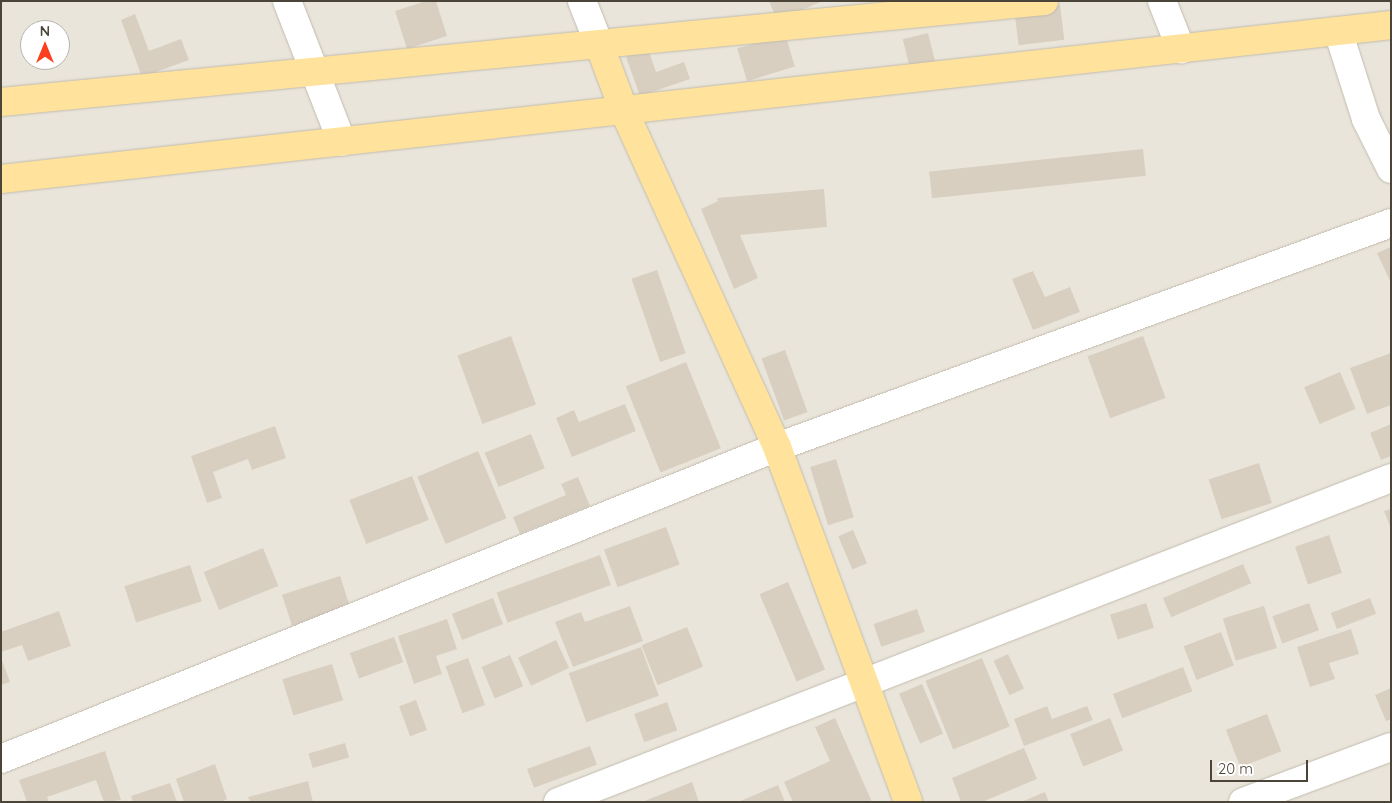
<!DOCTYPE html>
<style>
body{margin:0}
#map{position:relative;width:1392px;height:803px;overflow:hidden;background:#f6f3ec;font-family:Quicksand,sans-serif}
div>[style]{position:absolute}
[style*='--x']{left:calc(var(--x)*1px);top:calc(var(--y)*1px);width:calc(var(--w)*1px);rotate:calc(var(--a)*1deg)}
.residential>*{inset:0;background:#eae5da}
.building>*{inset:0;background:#d8cfc1;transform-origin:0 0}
.roads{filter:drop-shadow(0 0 1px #c2bbae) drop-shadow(0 0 1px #c2bbae)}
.minor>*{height:28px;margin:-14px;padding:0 14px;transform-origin:14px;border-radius:14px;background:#fff}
.major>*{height:28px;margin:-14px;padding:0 14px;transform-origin:14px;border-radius:14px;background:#ffe39c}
span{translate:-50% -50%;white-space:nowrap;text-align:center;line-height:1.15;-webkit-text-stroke:4px #fff;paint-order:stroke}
.frame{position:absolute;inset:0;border:2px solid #4b4439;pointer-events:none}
.north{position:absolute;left:20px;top:20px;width:50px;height:50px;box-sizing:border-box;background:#fff;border:1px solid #b7b4b0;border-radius:50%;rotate:0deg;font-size:14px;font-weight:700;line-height:20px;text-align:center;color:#4b4439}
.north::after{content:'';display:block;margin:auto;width:18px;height:22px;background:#fc3f1d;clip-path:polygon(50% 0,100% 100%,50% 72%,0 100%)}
.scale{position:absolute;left:1210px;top:760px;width:98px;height:22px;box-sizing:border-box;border:2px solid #4b4439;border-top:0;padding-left:6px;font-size:15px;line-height:18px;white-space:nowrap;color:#4b4439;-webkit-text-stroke:4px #fff;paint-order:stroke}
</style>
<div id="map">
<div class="residential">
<div style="clip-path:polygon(evenodd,1px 1px,1391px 1px,1391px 802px,1px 802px,1px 1px,30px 30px,60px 30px,60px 60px,30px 60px,30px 30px)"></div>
</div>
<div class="building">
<div style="clip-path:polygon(426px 1px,436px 1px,447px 36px,407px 49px,395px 11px)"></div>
<div style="clip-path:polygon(769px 1px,823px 1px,777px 20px)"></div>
<div style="left:1060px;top:5px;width:35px;height:46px;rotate:83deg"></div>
<div style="clip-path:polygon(135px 14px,149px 51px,181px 39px,189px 60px,142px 77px,121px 20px)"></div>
<div style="left:928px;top:33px;width:32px;height:26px;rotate:76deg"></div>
<div style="left:785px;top:34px;width:34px;height:50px;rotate:73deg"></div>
<div style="clip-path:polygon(648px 49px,656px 72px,684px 62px,690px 79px,640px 96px,626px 57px)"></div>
<div style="left:1143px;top:149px;width:27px;height:215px;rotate:84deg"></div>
<div style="clip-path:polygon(824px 189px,827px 227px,740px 235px,758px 278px,734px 289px,701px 209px,718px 201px,717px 198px)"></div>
<div style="clip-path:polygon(1391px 247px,1391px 283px,1377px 253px)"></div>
<div style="left:657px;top:270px;width:88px;height:27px;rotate:71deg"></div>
<div style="clip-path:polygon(1033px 271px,1045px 297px,1070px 287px,1080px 312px,1033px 330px,1012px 279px)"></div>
<div style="left:511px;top:336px;width:73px;height:57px;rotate:70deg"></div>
<div style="left:1143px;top:336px;width:66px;height:59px;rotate:70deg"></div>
<div style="left:785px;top:350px;width:66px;height:25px;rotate:70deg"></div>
<div style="clip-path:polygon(1391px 353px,1391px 405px,1367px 414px,1350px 368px)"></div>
<div style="left:686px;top:362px;width:93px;height:65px;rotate:68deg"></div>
<div style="left:1340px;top:372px;width:40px;height:39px;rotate:67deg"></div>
<div style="clip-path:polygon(625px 404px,636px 431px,572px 457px,556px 418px,574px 410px,579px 422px)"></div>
<div style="clip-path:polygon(1391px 424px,1391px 456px,1381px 460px,1370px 433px)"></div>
<div style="clip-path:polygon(275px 426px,286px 458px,252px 470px,248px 459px,213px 472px,222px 498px,207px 503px,191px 456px)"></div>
<div style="left:531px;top:434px;width:37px;height:50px;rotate:68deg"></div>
<div style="left:478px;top:451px;width:73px;height:66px;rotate:67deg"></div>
<div style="left:836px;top:459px;width:61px;height:27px;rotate:73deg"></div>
<div style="left:1259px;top:463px;width:42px;height:53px;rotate:72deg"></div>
<div style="left:412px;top:476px;width:47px;height:67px;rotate:69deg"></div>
<div style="clip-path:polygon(578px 477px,590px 506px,520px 534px,513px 517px,566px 495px,561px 484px)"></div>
<div style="clip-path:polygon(1391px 509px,1391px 529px,1384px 511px)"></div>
<div style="left:666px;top:527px;width:40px;height:66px;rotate:70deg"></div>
<div style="left:853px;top:530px;width:36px;height:16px;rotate:67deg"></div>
<div style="left:1329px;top:535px;width:40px;height:36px;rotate:71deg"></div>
<div style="left:263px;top:548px;width:41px;height:64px;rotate:68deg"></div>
<div style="left:600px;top:555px;width:32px;height:110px;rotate:70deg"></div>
<div style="left:1243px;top:564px;width:21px;height:87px;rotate:67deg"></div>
<div style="left:190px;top:565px;width:38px;height:69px;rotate:72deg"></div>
<div style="left:340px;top:576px;width:33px;height:61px;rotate:72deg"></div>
<div style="left:788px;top:582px;width:95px;height:31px;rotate:67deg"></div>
<div style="left:493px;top:598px;width:28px;height:44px;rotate:69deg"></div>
<div style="left:1370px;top:598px;width:17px;height:42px;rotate:69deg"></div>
<div style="left:1146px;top:603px;width:26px;height:38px;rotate:72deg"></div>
<div style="left:1309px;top:603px;width:29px;height:39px;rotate:70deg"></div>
<div style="clip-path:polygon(630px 606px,643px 641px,573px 667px,555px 622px,581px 612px,585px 622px)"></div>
<div style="left:1264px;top:606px;width:44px;height:43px;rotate:73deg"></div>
<div style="left:917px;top:609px;width:24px;height:46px;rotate:71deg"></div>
<div style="clip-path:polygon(59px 611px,71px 646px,28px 661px,22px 645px,1px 652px,1px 632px)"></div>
<div style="clip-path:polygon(447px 619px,457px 649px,436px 656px,442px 674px,414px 684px,398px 636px)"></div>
<div style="left:687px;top:627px;width:43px;height:49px;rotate:68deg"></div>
<div style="clip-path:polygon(1351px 629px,1359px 654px,1329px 663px,1335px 679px,1310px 687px,1297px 647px)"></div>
<div style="left:1221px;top:632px;width:36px;height:40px;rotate:69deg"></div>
<div style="left:394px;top:637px;width:27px;height:47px;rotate:70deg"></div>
<div style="left:556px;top:640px;width:31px;height:42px;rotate:65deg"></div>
<div style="left:641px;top:647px;width:52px;height:77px;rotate:70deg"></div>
<div style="left:1008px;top:654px;width:38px;height:16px;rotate:65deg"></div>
<div style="left:510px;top:655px;width:34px;height:31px;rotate:67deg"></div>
<div style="clip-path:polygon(1px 658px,10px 682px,1px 685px)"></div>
<div style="left:468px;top:658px;width:50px;height:24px;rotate:70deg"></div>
<div style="left:982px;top:658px;width:74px;height:61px;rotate:68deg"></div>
<div style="left:332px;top:664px;width:38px;height:52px;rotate:73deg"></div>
<div style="left:1183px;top:667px;width:26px;height:75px;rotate:69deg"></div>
<div style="left:922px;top:684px;width:54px;height:25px;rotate:67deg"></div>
<div style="clip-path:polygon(1391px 688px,1391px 719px,1386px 721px,1375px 695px)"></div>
<div style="left:416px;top:700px;width:32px;height:18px;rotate:70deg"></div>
<div style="left:667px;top:702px;width:30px;height:35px;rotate:70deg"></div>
<div style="clip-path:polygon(1047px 706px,1052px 719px,1087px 706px,1093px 720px,1024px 746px,1014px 719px)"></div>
<div style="left:1267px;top:714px;width:40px;height:44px;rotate:69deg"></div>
<div style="clip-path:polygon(835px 718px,872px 802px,793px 802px,784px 782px,830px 761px,815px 727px)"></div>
<div style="left:1110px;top:718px;width:35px;height:43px;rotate:68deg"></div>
<div style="left:345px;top:743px;width:15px;height:38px;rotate:74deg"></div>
<div style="left:590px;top:746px;width:20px;height:67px;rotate:70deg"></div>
<div style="clip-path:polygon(1024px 748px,1037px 779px,982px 802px,961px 802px,952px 778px)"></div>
<div style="clip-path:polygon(105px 751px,121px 800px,104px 802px,96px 780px,47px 797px,49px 802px,27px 802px,19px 780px)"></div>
<div style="clip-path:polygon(215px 764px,227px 799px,221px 802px,184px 802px,176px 779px)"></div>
<div style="clip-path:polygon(308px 781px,313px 802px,250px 802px,248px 797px)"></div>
<div style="clip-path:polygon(692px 782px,699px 802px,642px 802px)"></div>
<div style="clip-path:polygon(170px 783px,177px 802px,133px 802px,131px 796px)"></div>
<div style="clip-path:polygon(778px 785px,785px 802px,738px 802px)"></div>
<div style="clip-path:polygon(1045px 792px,1049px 802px,1021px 802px)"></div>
</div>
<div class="roads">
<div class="minor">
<div style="--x:287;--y:1;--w:151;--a:68.7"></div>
<div style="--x:582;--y:1;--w:46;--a:68.4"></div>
<div style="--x:1162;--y:1;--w:52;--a:68.4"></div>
<div style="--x:1338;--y:31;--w:92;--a:72.3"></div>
<div style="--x:1366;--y:119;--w:56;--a:63.4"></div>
<div style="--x:1;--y:759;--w:836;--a:-21.9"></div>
<div style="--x:777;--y:447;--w:654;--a:-20.04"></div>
<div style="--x:558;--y:802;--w:894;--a:-21.25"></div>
<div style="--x:1243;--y:802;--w:158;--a:-20.4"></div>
</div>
<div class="major">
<div style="--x:599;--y:44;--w:72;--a:69.5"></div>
<div style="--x:624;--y:111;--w:369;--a:65.5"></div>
<div style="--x:777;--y:447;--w:378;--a:69.7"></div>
<div style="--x:1;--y:102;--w:1048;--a:-5.53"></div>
<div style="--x:1;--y:179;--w:1399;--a:-6.32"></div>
</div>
</div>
<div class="frame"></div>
<div class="north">N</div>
<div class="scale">20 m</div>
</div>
